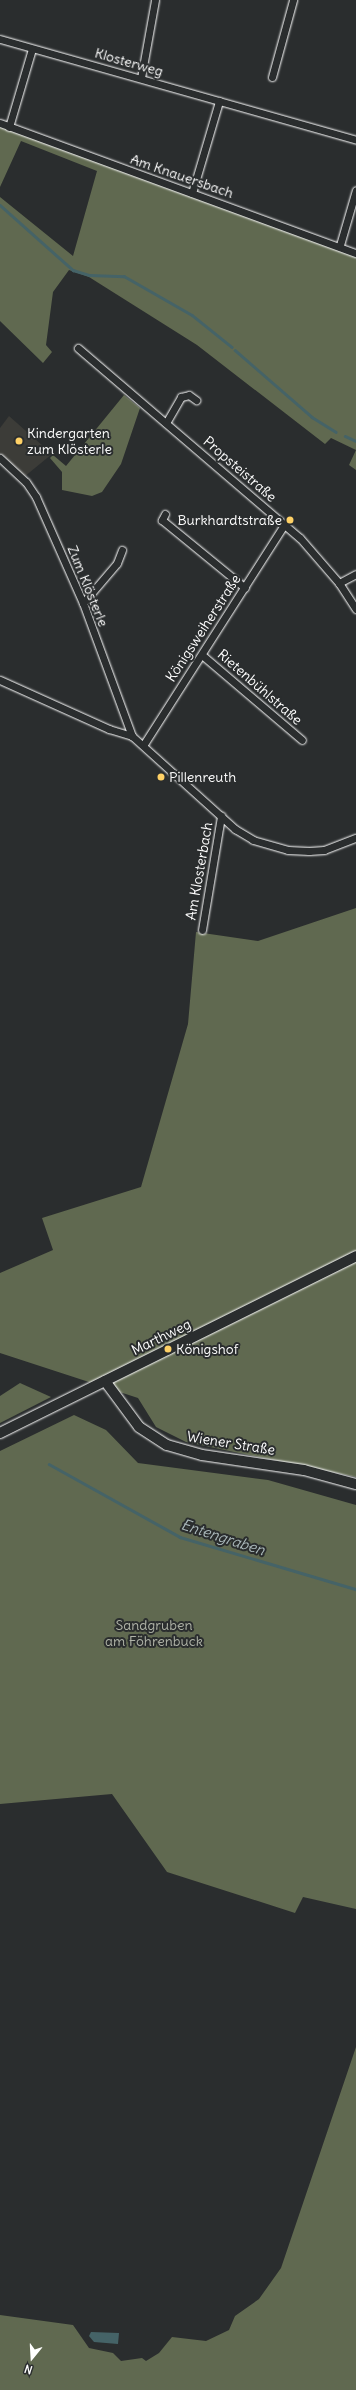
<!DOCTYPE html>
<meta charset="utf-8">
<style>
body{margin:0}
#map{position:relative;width:356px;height:2390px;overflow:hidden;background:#2a2d2e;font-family:Delius,sans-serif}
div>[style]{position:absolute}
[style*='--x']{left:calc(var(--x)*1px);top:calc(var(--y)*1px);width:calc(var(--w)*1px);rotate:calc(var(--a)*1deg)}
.built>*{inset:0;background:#3c3c38}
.green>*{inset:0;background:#606950}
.water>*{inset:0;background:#456367}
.stream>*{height:2.5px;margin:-1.25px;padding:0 1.25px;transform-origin:1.25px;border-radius:1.25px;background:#456367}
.roads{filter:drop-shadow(0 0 1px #fff) drop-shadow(0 0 1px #fff)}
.street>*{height:7px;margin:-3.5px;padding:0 3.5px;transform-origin:3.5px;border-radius:3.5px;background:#2a2d2e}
.secondary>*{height:10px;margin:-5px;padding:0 5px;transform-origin:5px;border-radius:5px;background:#2a2d2e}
.dots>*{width:11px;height:11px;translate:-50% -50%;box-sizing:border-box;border:2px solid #2a2d2e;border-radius:50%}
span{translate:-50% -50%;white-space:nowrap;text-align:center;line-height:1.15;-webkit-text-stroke:4px #2a2d2e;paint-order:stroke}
.street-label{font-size:14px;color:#fff}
.poi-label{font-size:14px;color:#fff}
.left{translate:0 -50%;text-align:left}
.right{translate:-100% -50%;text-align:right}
.park-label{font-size:14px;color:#b0b4a8}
.water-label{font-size:15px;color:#abb9bb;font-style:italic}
.north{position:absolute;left:12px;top:2338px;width:40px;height:40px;-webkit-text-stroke:3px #2a2d2e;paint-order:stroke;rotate:198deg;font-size:11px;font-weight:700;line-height:16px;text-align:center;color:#fff}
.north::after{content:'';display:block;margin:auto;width:14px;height:18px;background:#fff;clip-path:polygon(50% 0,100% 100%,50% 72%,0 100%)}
</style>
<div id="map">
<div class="built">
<div style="clip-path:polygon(9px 416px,52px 454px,24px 477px,0 456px,0 428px)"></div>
</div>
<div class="green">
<div style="clip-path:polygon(0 127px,356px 256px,356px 470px,349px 465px,356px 450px,331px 438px,325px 444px,197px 345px,89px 277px,69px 270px,53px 292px,46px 345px,52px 352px,43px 363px,0 321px,0 197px,73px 256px,97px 171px,21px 141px,0 187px)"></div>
<div style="clip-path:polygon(124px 395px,140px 408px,121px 464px,102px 492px,92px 496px,62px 490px,62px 472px,50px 458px,53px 455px,66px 466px)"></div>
<div style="clip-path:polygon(356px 908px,356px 1477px,186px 1442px,156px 1427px,138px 1398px,0 1353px,0 1273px,53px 1250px,42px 1218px,141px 1187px,188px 1024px,196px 932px,258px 941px)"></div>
<div style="clip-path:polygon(20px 1383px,51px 1397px,0 1423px,0 1396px)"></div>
<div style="clip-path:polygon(74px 1415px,106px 1430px,138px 1463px,268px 1480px,356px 1505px,356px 1909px,303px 1897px,295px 1913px,167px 1872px,112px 1794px,0 1804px,0 1451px)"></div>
<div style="clip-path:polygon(356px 2047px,356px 2390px,0 2390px,0 2315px,73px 2325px,89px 2348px,113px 2353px,121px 2361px,142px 2358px,146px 2361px,159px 2353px,172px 2337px,206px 2341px,229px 2330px,235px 2316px,259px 2299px,281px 2268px)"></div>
</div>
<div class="water">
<div style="clip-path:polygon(91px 2332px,119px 2333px,118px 2344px,94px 2342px,89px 2336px)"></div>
</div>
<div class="stream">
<div style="--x:0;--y:205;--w:98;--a:41.7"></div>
<div style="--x:73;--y:270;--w:17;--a:17"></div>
<div style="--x:89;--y:275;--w:35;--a:2"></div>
<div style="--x:124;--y:276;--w:78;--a:29.8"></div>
<div style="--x:192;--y:315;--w:51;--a:38.7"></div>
<div style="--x:235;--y:350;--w:102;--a:41"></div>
<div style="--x:312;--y:417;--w:28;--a:32"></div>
<div style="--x:345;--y:436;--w:12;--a:24"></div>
<div style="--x:49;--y:1464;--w:150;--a:29.1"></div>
<div style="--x:180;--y:1537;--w:184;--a:16.5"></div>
</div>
<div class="roads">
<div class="street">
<div style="--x:0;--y:39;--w:370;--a:15.8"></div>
<div style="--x:272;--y:77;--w:80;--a:-74.7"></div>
<div style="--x:141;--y:78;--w:79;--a:-79.8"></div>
<div style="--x:0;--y:123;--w:379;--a:20.1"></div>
<div style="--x:9;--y:127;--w:81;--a:-73.6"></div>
<div style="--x:192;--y:193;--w:96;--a:-73.6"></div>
<div style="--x:340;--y:245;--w:57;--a:-73.8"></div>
<div style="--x:78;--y:348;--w:292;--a:40.6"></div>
<div style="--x:300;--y:538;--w:60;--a:49.1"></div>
<div style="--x:339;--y:583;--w:31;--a:57"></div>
<div style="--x:166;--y:423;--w:30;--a:-60"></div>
<div style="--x:181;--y:397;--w:8;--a:-14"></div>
<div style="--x:189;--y:395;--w:9;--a:36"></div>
<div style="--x:0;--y:458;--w:35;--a:43"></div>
<div style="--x:26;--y:482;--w:18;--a:56"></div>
<div style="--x:36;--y:497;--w:116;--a:66.1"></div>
<div style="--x:83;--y:603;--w:142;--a:69.8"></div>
<div style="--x:132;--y:736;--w:139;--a:42.1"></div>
<div style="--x:235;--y:829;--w:21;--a:31"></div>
<div style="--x:253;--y:840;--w:36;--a:16"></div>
<div style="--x:288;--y:850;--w:21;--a:3"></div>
<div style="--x:309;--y:851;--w:15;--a:-4"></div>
<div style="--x:324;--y:850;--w:34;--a:-21"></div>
<div style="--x:165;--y:514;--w:7;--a:117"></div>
<div style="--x:162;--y:520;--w:107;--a:39.3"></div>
<div style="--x:339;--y:583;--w:19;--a:-28"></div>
<div style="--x:83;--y:603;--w:52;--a:-49.6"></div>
<div style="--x:117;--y:563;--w:14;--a:-69"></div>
<div style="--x:202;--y:655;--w:131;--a:40.4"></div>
<div style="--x:0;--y:680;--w:120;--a:24.2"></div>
<div style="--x:109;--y:729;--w:24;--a:17"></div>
<div style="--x:144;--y:744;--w:260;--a:-57.4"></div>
<div style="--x:202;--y:930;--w:116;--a:-80.5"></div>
</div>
<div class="secondary">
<div style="--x:105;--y:1381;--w:57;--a:53.5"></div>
<div style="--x:139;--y:1427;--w:33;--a:33"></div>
<div style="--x:167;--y:1445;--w:36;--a:16"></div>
<div style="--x:202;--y:1455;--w:103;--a:8.4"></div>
<div style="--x:304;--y:1470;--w:54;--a:15.1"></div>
<div style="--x:0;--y:1433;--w:398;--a:-26.4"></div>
</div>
</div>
<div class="dots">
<div style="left:19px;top:441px;background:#ffd166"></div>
<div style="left:290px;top:520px;background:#ffd166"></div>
<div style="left:161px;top:777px;background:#ffd166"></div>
<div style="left:168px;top:1349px;background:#ffd166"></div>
</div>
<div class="street-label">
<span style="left:129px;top:62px;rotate:16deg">Klosterweg</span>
<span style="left:182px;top:176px;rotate:19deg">Am Knauersbach</span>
<span style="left:240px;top:469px;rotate:41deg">Propsteistraße</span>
<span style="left:88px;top:586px;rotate:68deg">Zum Klösterle</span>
<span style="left:203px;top:628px;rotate:-57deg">Königsweiherstraße</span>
<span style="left:260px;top:687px;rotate:41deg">Rietenbühlstraße</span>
<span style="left:199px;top:871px;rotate:-80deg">Am Klosterbach</span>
<span style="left:161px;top:1337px;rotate:-26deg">Marthweg</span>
<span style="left:231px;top:1443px;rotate:9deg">Wiener Straße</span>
</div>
<div class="poi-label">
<span class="left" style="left:27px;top:441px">Kindergarten<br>zum Klösterle</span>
<span class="right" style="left:282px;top:520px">Burkhardtstraße</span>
<span class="left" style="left:169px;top:777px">Pillenreuth</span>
<span class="left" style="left:176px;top:1349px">Königshof</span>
</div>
<div class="park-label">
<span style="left:154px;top:1633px">Sandgruben<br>am Föhrenbuck</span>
</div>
<div class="water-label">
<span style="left:223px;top:1537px;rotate:18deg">Entengraben</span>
</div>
<div class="north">N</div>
</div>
